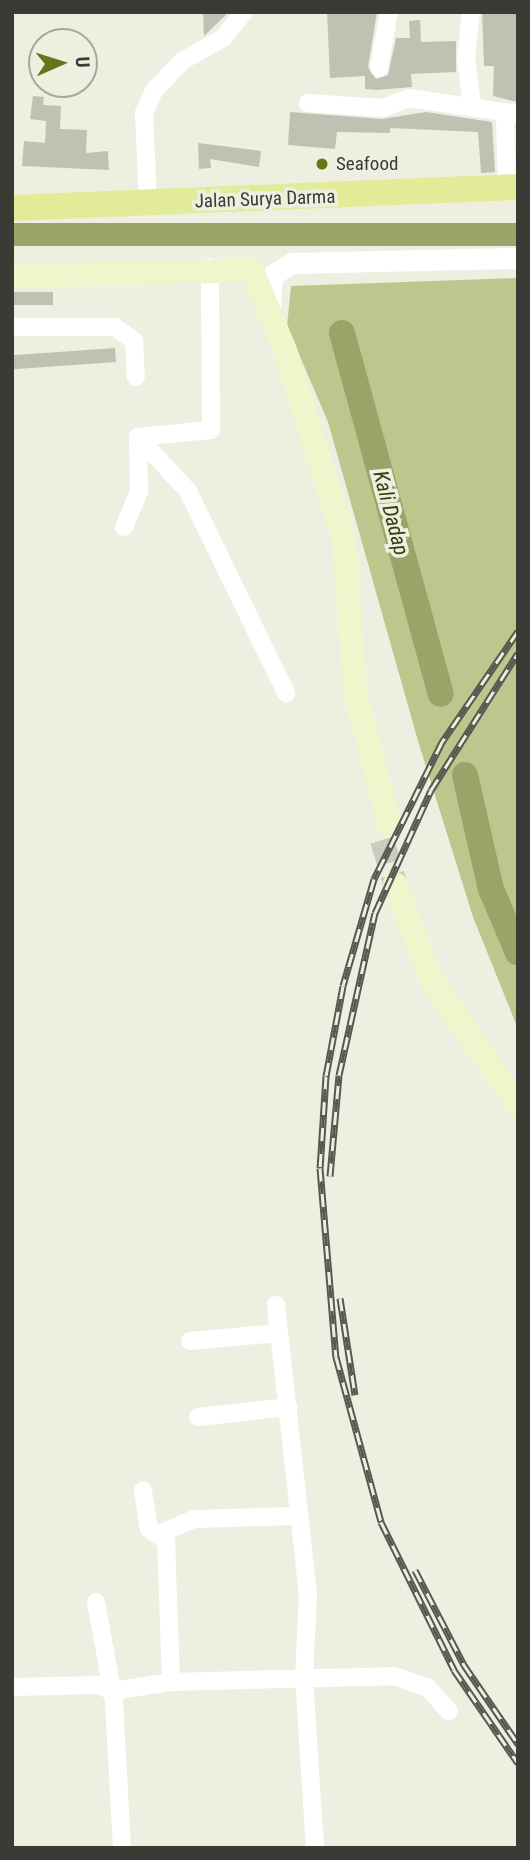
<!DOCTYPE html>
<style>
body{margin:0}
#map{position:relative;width:530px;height:1860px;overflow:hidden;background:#edf0e0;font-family:"Roboto Condensed",sans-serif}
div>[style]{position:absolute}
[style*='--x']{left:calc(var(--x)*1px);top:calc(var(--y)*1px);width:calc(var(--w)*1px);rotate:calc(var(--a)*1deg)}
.green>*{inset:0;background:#bec68d}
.water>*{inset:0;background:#9ca369;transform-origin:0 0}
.river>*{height:26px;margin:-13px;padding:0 13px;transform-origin:13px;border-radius:13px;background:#9ca369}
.building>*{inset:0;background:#bfc2b2;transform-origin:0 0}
.secondary-tunnel>*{height:24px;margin-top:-12px;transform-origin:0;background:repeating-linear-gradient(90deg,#c9ccbe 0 24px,transparent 0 36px)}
.minor>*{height:18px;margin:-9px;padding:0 9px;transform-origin:9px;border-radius:9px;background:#fff}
.tertiary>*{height:21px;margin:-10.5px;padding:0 10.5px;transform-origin:10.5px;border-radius:10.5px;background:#fff}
.secondary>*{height:24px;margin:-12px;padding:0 12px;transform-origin:12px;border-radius:12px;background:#f1f5cb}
.primary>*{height:26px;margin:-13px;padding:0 13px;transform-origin:13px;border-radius:13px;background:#e3eb98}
.rail>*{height:7px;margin-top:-3.5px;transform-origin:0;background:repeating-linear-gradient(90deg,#edf0e0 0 13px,#575850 0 26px);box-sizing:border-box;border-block:2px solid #575850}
.dots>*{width:19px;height:19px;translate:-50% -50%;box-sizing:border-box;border:4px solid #edf0e0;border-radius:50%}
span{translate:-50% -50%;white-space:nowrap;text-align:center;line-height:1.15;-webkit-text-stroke:7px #edf0e0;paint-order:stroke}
.poi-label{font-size:19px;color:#3a3b34}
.left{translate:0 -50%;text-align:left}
.street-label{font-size:19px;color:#3a3b34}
.water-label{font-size:21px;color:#373b0c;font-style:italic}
.frame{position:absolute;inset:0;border:14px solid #3a3b34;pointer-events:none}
.north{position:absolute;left:28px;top:28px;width:70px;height:70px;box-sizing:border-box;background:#edf0e0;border:2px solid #a5a89b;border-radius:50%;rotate:87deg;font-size:19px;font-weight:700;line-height:28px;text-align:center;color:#3a3b34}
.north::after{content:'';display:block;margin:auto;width:24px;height:32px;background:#6b721a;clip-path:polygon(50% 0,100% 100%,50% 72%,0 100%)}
</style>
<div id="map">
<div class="green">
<div style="clip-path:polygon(518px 278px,518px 1029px,473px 917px,418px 741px,328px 422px,287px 326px,291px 286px)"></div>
</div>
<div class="water">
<div style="left:518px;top:223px;width:23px;height:506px;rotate:90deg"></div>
</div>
<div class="river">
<div style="--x:342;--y:333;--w:374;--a:74.7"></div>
<div style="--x:465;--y:775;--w:117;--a:77.2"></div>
<div style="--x:491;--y:889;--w:69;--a:67.1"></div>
</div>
<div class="building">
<div style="clip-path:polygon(203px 12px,229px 12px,204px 36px)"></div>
<div style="clip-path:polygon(327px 12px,377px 12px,368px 67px,376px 79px,388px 75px,396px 38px,410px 38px,409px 21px,420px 20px,421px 42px,456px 41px,456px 72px,411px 74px,412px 87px,377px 90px,365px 89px,365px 76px,330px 78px)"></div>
<div style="clip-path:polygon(482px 12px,518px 12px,517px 102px,493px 96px,494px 66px,484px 66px)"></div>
<div style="clip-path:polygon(33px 96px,44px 97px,43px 105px,61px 106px,60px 129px,87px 130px,86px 153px,108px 151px,109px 170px,22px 166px,24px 141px,45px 143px,46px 121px,30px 119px)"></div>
<div style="clip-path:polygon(290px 112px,382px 119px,426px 112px,492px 122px,495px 172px,481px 173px,478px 132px,390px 128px,390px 133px,337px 132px,335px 149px,288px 145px)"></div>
<div style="clip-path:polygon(198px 143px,261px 151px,259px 167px,210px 159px,211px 168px,199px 169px)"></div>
<div style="left:53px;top:292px;width:13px;height:41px;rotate:90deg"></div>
<div style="left:115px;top:348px;width:14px;height:103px;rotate:86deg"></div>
</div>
<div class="secondary-tunnel">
<div style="--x:382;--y:840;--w:46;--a:73.5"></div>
</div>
<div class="minor">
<div style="--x:471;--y:12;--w:46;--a:96.2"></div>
<div style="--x:466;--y:58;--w:47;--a:82.7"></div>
<div style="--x:379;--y:68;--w:57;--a:-79.9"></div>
<div style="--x:308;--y:103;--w:75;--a:3.8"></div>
<div style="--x:383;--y:108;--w:28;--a:-21"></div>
<div style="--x:409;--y:98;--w:110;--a:8.4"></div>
<div style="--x:505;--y:116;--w:71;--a:88.4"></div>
<div style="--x:148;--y:203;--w:90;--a:-92.5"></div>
<div style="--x:144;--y:113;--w:24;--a:-66"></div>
<div style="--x:154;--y:91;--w:41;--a:-47"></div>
<div style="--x:182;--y:61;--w:47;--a:-29.3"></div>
<div style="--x:223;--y:38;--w:33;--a:-51"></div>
<div style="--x:12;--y:327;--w:103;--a:0"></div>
<div style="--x:115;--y:327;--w:24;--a:36"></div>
<div style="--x:134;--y:341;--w:36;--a:87"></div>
<div style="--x:138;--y:437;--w:74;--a:47.2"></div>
<div style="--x:188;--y:491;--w:225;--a:64.1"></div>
<div style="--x:138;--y:437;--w:73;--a:-5.5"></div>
<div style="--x:211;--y:430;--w:163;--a:-90.4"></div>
<div style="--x:124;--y:527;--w:38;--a:-67"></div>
<div style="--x:139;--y:492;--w:55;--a:-91"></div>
<div style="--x:276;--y:1305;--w:291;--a:83.7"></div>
<div style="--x:308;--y:1594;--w:83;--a:92.8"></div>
<div style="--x:304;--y:1677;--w:171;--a:86.3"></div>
<div style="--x:190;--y:1341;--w:88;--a:-5.2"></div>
<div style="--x:198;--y:1417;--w:91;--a:-6.3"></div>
<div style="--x:161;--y:1533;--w:36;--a:-23"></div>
<div style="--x:194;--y:1519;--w:101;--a:-1.7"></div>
<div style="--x:96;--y:1602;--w:101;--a:79.7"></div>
<div style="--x:114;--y:1701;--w:147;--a:86.9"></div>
<div style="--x:171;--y:1682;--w:223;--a:-1.5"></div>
<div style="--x:394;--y:1676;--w:36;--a:19"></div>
<div style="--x:428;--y:1688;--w:31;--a:48"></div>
<div style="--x:12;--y:1687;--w:86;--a:-1.3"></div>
<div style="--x:98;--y:1685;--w:15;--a:23"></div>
<div style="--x:112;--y:1691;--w:60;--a:-8.7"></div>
<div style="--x:171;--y:1682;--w:141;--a:-92"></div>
<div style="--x:166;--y:1541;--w:21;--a:-145"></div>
<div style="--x:149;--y:1529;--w:39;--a:-99"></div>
</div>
<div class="tertiary">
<div style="--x:270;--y:309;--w:34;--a:-87"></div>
<div style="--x:272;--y:275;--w:23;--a:-31"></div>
<div style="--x:292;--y:263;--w:226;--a:-1.3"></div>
</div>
<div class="secondary">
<div style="--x:12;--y:276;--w:240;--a:-1.4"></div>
<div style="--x:252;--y:270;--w:90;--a:67.7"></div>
<div style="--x:286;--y:353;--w:195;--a:72.7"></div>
<div style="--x:344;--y:539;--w:153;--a:85.9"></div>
<div style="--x:355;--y:692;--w:138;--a:75.3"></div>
<div style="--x:395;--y:884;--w:102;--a:69.2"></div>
<div style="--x:431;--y:979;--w:154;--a:55.6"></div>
</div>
<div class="primary">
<div style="--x:12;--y:208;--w:506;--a:-2.38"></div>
</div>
<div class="rail">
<div style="--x:518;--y:631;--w:135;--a:124.4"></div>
<div style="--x:442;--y:742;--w:153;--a:116.4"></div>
<div style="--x:374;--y:879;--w:111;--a:106.2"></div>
<div style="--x:343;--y:986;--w:92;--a:100.7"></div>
<div style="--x:326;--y:1076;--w:92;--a:93.7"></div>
<div style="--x:320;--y:1168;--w:190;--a:85.2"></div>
<div style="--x:336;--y:1357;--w:171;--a:74.7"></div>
<div style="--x:381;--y:1522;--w:165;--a:63.7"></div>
<div style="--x:454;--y:1670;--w:113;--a:55.5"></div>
<div style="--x:330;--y:1176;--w:101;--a:-84.9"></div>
<div style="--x:339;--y:1075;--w:166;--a:-77.5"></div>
<div style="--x:375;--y:913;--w:135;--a:-65.5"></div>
<div style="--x:431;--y:790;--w:162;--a:-57.6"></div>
<div style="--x:340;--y:1298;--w:98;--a:81.2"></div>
<div style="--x:415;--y:1570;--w:107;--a:62.7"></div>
<div style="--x:464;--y:1665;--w:96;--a:55.6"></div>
</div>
<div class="dots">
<div style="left:322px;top:164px;background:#6b721a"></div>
</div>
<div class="poi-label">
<span class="left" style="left:336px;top:164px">Seafood</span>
</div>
<div class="street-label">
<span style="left:265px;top:199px;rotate:-2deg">Jalan Surya Darma</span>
</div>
<div class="water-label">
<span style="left:391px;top:513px;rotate:75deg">Kali Dadap</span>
</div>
<div class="frame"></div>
<div class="north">U</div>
</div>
